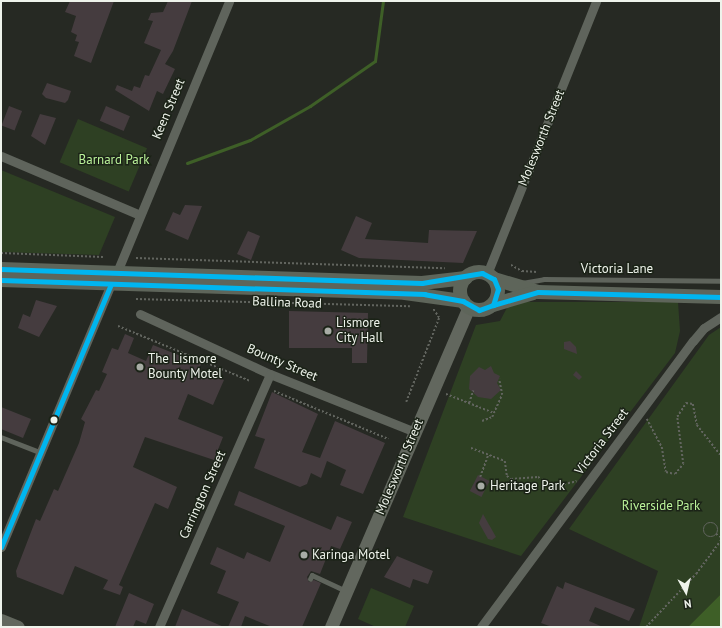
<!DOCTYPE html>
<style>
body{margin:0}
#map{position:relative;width:722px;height:628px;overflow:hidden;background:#262923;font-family:"PT Sans",sans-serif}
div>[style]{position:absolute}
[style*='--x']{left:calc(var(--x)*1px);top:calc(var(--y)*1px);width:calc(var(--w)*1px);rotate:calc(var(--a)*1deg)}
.green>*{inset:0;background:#2e4023;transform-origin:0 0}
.water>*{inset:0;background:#3e5f27}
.stream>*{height:3px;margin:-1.5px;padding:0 1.5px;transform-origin:1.5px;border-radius:1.5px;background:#3e5f27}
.building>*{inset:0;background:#453c3f;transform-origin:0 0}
.path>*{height:1.5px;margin-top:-0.75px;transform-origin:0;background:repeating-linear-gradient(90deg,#62655f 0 2px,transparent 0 4px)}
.path>.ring{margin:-0.75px;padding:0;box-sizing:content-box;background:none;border:1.5px solid #62655f;border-radius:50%}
.lane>*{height:4.5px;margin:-2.25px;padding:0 2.25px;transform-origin:2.25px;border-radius:2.25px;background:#5f645c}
.street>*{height:9px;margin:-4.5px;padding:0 4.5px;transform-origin:4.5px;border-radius:4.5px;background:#5f645c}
.secondary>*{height:13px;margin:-6.5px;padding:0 6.5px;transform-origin:6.5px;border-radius:6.5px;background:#62675e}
.primary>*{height:14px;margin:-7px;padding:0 7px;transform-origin:7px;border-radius:7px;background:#5e655a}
.primary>.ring{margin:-7px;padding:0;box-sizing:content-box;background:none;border:14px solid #5e655a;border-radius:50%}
.bus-1>*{height:5px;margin:-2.5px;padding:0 2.5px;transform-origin:2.5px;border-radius:2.5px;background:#00b5ef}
.dots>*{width:11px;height:11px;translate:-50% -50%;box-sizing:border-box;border:2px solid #1b2317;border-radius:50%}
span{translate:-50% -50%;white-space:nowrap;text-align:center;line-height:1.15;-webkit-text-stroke:3px #1b2317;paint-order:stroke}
.street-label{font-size:13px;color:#eef3eb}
.park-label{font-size:13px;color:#baf299}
.poi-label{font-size:13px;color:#eef3eb}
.left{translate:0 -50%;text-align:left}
.frame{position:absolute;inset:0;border:2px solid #eef3eb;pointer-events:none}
.north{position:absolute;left:666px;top:572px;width:40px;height:40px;-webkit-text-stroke:3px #1b2317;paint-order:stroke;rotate:172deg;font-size:11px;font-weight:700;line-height:16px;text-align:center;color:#eef3eb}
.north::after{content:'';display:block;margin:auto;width:14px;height:18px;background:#eef3eb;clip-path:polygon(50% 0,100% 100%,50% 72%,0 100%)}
</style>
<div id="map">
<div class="green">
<div style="left:78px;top:119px;width:75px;height:47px;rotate:23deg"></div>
<div style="clip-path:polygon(1px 170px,115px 217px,99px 255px,1px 252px)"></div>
<div style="clip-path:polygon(510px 302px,678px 302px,680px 331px,675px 353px,521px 556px,403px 517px,476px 325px,500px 321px)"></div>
<div style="clip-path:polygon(721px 327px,721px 594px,688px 627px,639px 627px,658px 571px,569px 529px,709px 335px)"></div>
<div style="clip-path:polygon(371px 588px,414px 606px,405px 627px,376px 627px,358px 619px)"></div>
</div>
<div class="water">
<div style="clip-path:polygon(721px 594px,721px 627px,688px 627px)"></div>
</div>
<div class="stream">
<div style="--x:187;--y:163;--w:67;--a:-20.1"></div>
<div style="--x:250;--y:140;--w:69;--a:-29.5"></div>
<div style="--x:310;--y:106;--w:79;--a:-34.7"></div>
<div style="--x:375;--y:61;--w:61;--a:-82.4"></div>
</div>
<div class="building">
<div style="clip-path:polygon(70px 1px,114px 1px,91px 63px,74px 56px,79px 42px,75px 41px,77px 35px,71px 32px,76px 16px,65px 12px)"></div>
<div style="clip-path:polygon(168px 1px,192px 1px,173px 51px,165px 64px,175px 69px,163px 94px,157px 91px,149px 111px,115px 90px,117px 85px,132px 91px,134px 86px,140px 88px,145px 75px,149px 76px,161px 50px,144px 43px,153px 21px,148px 20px,151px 13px,163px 12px)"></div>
<div style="clip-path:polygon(47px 83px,71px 91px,68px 100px,65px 103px,46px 98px,42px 94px)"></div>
<div style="left:9px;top:106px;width:14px;height:21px;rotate:21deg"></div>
<div style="left:106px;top:106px;width:26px;height:16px;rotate:23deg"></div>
<div style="clip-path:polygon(40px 114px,56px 118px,45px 145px,31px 136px)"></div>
<div style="clip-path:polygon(185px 205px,202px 206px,188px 240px,165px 230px,173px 212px,180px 215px)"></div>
<div style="clip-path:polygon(356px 216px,372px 223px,365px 239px,428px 243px,429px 230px,477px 231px,463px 263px,359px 258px,341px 250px)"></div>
<div style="clip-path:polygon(248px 231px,260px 236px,251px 260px,237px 254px)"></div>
<div style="clip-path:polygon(36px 300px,57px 306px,39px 337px,18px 328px,23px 314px,30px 317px)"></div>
<div style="clip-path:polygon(289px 311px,368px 313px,367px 363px,352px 363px,352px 348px,289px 348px)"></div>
<div style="clip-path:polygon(125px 334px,134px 338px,128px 353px,146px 361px,153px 345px,201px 364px,199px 369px,224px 380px,213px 405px,188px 394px,178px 419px,223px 437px,214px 460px,145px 437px,133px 467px,177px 487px,168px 509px,155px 503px,119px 585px,123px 587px,120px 595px,103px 589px,108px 580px,75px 566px,63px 595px,17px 577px,16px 571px,36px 519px,40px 521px,54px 489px,58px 491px,79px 443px,85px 422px,81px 419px,96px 390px,99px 391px,107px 374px,102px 372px,112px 348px,118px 350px)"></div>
<div style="clip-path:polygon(570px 341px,576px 347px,577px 354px,564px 349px,564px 342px)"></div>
<div style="clip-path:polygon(491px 366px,494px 373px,500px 376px,497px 383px,501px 390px,491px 399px,478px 397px,469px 389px,470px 376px,479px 367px,485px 370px)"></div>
<div style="clip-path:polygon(576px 371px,582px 377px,579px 380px,573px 375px)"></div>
<div style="clip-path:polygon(272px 392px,318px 414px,302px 452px,320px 458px,335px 421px,385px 443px,363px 494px,340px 485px,346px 470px,327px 461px,321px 478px,311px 473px,307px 484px,300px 487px,254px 468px,265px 439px,255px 436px)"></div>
<div style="clip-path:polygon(1px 407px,31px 419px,23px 438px,1px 429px)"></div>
<div style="left:478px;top:475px;width:13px;height:18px;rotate:27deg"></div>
<div style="clip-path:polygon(239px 491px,331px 530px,337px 516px,352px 522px,340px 549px,331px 546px,320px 574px,311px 571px,307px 577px,309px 582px,314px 580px,321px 583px,302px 627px,272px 627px,245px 616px,241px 627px,228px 627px,239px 602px,217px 593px,226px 571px,210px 564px,217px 547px,244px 559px,247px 552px,270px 562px,285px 526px,234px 505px)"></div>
<div style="clip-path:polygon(483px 514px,496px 537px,492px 540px,488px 539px,479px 523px)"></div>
<div style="clip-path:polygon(397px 556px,433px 571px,428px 584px,413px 579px,410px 588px,384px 577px)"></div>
<div style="clip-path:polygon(565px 582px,635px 609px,629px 621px,595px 607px,589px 621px,603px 627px,552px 627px,541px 623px,557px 586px,563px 589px)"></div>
<div style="clip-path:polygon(129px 593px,154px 604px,146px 624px,136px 620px,133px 627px,115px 627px)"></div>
<div style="clip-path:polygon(182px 609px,224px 627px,175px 627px)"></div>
</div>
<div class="path">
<div style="--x:1;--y:253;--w:102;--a:2.2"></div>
<div style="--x:136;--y:258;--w:309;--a:1.9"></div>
<div style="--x:511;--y:265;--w:13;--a:29"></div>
<div style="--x:522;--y:271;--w:15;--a:4"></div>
<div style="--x:136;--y:299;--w:274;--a:1.5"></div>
<div style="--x:118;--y:326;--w:143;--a:22.6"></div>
<div style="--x:274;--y:391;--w:124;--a:22.8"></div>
<div style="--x:446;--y:394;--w:52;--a:21.6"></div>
<div style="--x:406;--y:402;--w:90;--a:-68.6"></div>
<div style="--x:439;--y:318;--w:11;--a:-124"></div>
<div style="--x:469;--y:403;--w:13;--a:-72"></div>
<div style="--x:647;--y:419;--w:32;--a:62"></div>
<div style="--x:662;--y:447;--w:25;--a:81"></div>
<div style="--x:666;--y:472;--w:9;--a:13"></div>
<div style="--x:675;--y:474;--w:13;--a:-51"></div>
<div style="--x:683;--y:464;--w:47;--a:-97.3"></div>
<div style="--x:677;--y:417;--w:17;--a:-57"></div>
<div style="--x:686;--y:403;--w:7;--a:8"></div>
<div style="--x:693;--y:404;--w:21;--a:79"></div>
<div style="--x:697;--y:425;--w:39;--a:52"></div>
<div style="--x:482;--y:421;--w:11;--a:-22"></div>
<div style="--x:492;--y:417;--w:24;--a:-66"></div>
<div style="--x:502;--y:395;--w:16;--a:-101"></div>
<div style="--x:471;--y:448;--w:36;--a:21"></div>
<div style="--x:505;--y:461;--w:15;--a:82"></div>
<div style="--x:507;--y:476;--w:5;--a:37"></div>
<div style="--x:511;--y:479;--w:27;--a:-4"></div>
<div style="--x:538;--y:477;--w:9;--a:32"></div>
<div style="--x:546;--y:482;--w:14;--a:12"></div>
<div style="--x:560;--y:485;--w:17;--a:-13"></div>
<div style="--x:480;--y:477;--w:23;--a:-70"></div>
<div class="ring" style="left:704px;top:523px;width:12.5px;height:12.5px"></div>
<div style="--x:716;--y:534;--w:6;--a:31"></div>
<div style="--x:646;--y:627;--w:73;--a:-46.7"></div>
<div style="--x:696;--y:574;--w:42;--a:-53.7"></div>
</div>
<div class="lane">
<div style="--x:522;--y:283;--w:22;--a:-10"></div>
<div style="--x:544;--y:279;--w:177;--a:0.6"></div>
<div style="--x:1;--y:437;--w:44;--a:21.3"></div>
<div style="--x:310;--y:579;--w:4;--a:-63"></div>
<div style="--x:312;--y:575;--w:38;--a:25"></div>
</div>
<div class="street">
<div style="--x:1;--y:156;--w:151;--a:23"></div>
<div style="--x:117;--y:272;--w:293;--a:-67.5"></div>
<div style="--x:487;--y:274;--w:294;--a:-68.2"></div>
<div style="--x:140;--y:314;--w:143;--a:24.8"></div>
<div style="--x:270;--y:374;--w:156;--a:21.8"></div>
<div style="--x:1;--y:547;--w:285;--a:-67.3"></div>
<div style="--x:159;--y:627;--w:276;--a:-66.3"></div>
<div style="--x:481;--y:627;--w:356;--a:-53.5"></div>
<div style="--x:693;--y:341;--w:17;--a:-50"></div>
<div style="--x:704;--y:328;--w:20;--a:-33"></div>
</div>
<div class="secondary">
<div style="--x:1;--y:620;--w:18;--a:22"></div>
<div style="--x:331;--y:627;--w:348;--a:-66.7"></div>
</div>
<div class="primary">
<div style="--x:1;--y:269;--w:421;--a:1.9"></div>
<div style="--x:422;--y:283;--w:44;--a:-6.5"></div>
<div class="ring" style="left:460px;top:272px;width:24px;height:24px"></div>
<div style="--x:494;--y:279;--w:46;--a:16.5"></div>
<div style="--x:538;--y:292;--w:183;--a:1.6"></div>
<div style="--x:1;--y:280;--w:404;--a:1.8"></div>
<div style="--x:405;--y:293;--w:59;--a:7.9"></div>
<div style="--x:493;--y:305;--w:42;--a:-16.7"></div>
</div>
<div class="bus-1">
<div style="--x:1;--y:269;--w:421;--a:1.9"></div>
<div style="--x:422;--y:283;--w:61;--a:-9.5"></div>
<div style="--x:482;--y:273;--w:13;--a:27"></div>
<div style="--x:494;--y:279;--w:11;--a:68"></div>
<div style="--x:498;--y:289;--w:17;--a:107"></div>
<div style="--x:493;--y:305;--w:15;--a:160"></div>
<div style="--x:479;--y:310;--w:18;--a:-151"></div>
<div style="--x:463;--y:301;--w:39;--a:-170"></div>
<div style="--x:425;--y:294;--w:424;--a:-178.1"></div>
<div style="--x:493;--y:305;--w:47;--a:-16.1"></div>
<div style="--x:538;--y:292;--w:183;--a:1.6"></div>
<div style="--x:1;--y:547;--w:285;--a:-67.3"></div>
</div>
<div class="dots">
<div style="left:328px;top:331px;background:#a8aca5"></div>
<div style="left:140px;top:367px;background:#a8aca5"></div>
<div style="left:54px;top:420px;background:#eef3eb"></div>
<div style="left:481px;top:486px;background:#a8aca5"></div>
<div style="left:304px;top:555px;background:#a8aca5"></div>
</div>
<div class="street-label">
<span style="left:169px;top:109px;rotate:-67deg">Keen Street</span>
<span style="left:542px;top:138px;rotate:-68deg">Molesworth Street</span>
<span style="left:617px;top:269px">Victoria Lane</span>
<span style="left:287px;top:303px;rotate:2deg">Ballina Road</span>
<span style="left:282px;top:363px;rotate:23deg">Bounty Street</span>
<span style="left:602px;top:442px;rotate:-53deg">Victoria Street</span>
<span style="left:400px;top:467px;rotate:-67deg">Molesworth Street</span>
<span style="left:203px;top:495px;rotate:-66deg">Carrington Street</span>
</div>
<div class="park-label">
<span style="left:114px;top:160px">Barnard Park</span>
<span style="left:661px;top:506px">Riverside Park</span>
</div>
<div class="poi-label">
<span class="left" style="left:336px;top:331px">Lismore<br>City Hall</span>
<span class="left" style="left:148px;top:367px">The Lismore<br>Bounty Motel</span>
<span class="left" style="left:490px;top:486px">Heritage Park</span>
<span class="left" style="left:312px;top:555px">Karinga Motel</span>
</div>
<div class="frame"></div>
<div class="north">N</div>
</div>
